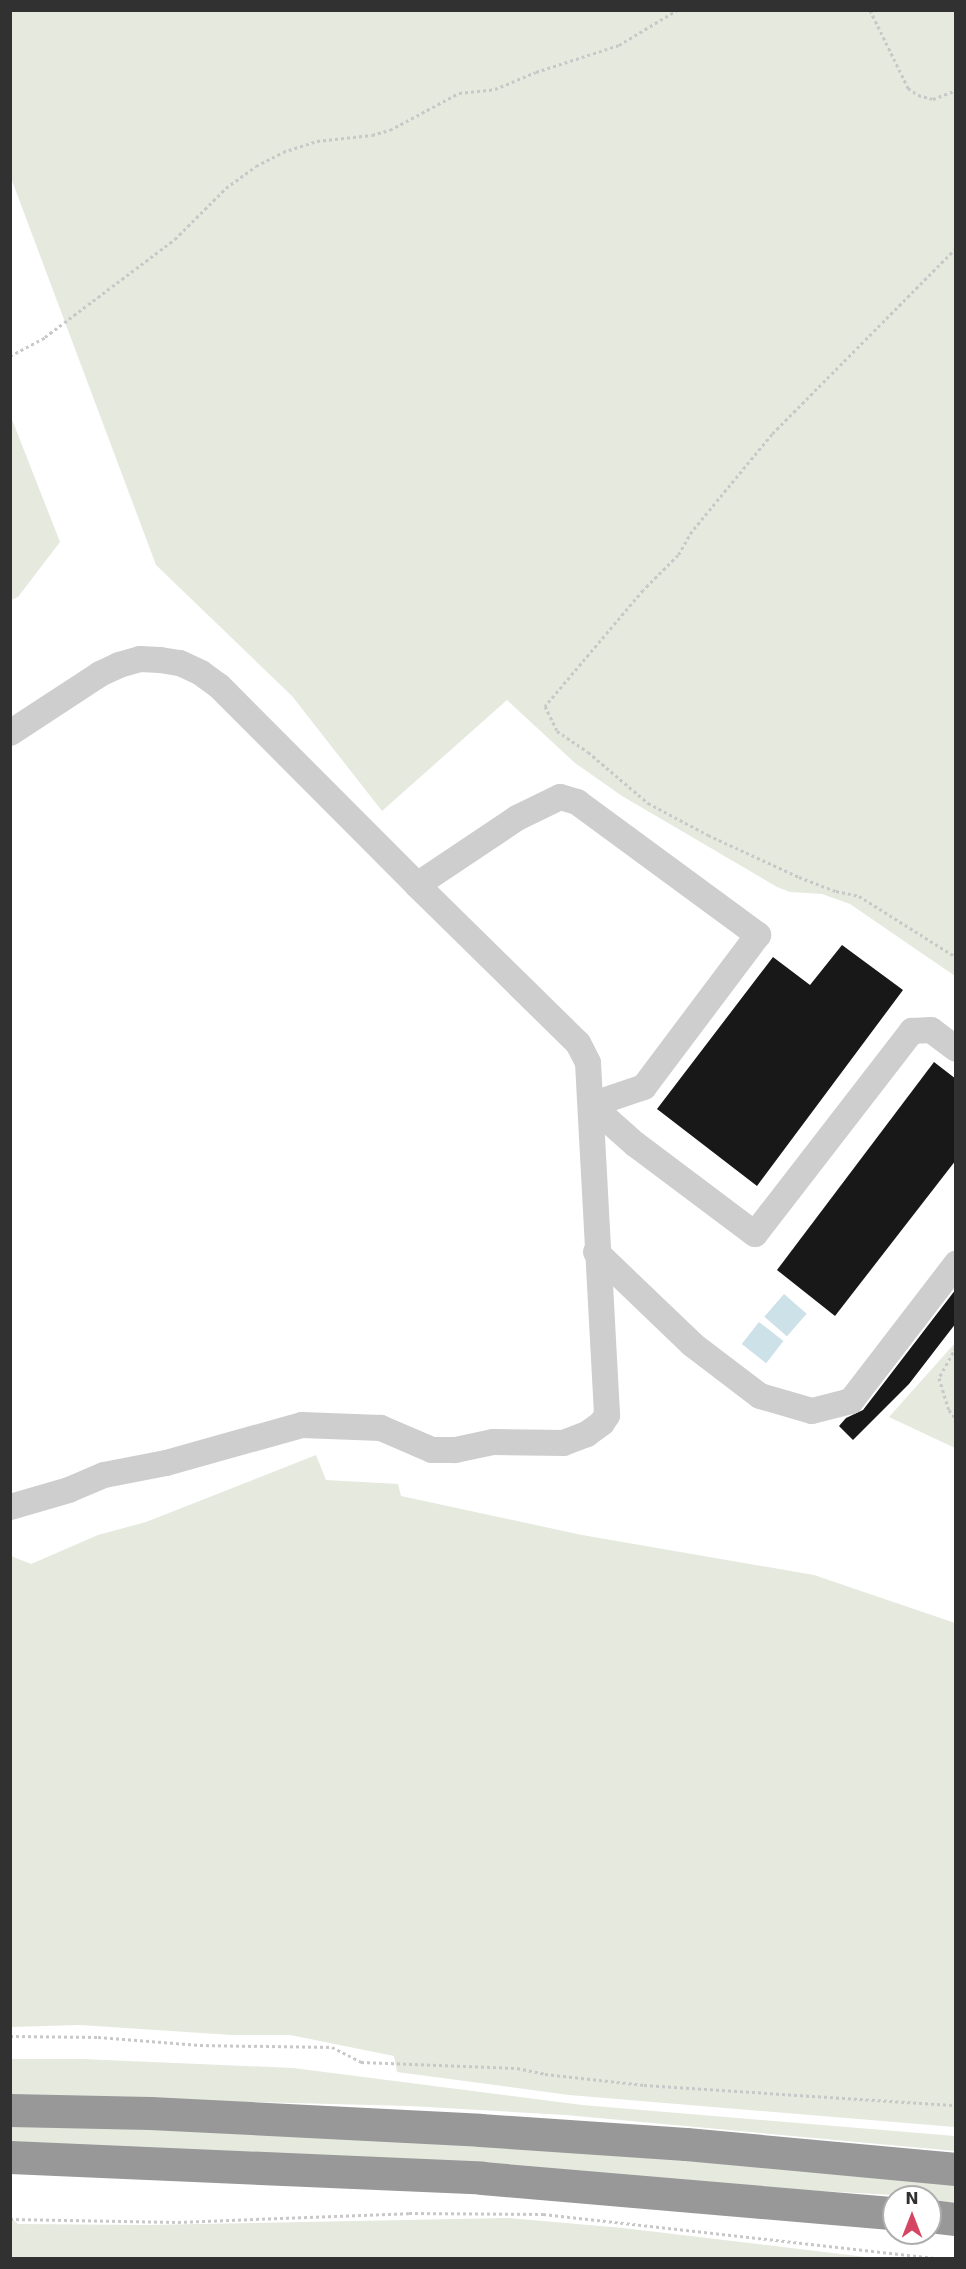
<!DOCTYPE html>
<style>
body{margin:0}
#map{position:relative;width:966px;height:2269px;overflow:hidden;background:#fff;font-family:"DejaVu Sans",sans-serif}
div>[style]{position:absolute}
[style*='--x']{left:calc(var(--x)*1px);top:calc(var(--y)*1px);width:calc(var(--w)*1px);rotate:calc(var(--a)*1deg)}
.green>*{inset:0;background:#e5e9de}
.water>*{inset:0;background:#cce1e8;transform-origin:0 0}
.building>*{inset:0;background:#181818}
.path>*{height:3px;margin-top:-1.5px;transform-origin:0;background:repeating-linear-gradient(90deg,#c8c8c8 0 3px,transparent 0 6px)}
.minor>*{height:26px;margin:-13px;padding:0 13px;transform-origin:13px;border-radius:13px;background:#cecece}
.highway>*{height:33px;margin:-16.5px;padding:0 16.5px;transform-origin:16.5px;border-radius:16.5px;background:#989898}
span{translate:-50% -50%;white-space:nowrap;text-align:center;line-height:1.15;-webkit-text-stroke:6px #fff;paint-order:stroke}
.frame{position:absolute;inset:0;border:12px solid #313131;pointer-events:none}
.north{position:absolute;left:882px;top:2185px;width:60px;height:60px;box-sizing:border-box;background:#fff;border:2px solid #adadad;border-radius:50%;rotate:0deg;font-size:16px;font-weight:700;line-height:24px;text-align:center;color:#313131}
.north::after{content:'';display:block;margin:auto;width:21px;height:27px;background:#d54662;clip-path:polygon(50% 0,100% 100%,50% 72%,0 100%)}
</style>
<div id="map">
<div class="green">
<div style="clip-path:polygon(11px 10px,955px 11px,955px 976px,850px 904px,822px 894px,790px 892px,777px 887px,622px 796px,575px 763px,507px 700px,382px 811px,292px 696px,156px 565px,11px 178px)"></div>
<div style="clip-path:polygon(11px 417px,60px 542px,18px 597px,11px 600px)"></div>
<div style="clip-path:polygon(955px 1343px,955px 1448px,889px 1417px)"></div>
<div style="clip-path:polygon(316px 1455px,326px 1480px,398px 1484px,401px 1496px,582px 1535px,814px 1575px,955px 1623px,955px 2127px,569px 2095px,397px 2072px,394px 2056px,290px 2035px,232px 2035px,80px 2025px,11px 2027px,11px 1556px,31px 1564px,98px 1535px,146px 1522px)"></div>
<div style="clip-path:polygon(11px 2059px,82px 2059px,293px 2068px,582px 2105px,955px 2136px,955px 2151px,566px 2115px,410px 2106px,11px 2096px)"></div>
<div style="clip-path:polygon(11px 2121px,343px 2134px,955px 2181px,955px 2208px,930px 2205px,930px 2197px,11px 2146px)"></div>
<div style="clip-path:polygon(11px 2218px,18px 2224px,147px 2225px,508px 2218px,623px 2228px,874px 2258px,11px 2258px)"></div>
</div>
<div class="water">
<div style="left:784px;top:1294px;width:30px;height:30px;rotate:41deg"></div>
<div style="left:759px;top:1322px;width:31px;height:28px;rotate:38deg"></div>
</div>
<div class="building">
<div style="clip-path:polygon(842px 945px,903px 990px,757px 1186px,657px 1109px,773px 957px,810px 985px)"></div>
<div style="clip-path:polygon(934px 1062px,956px 1079px,956px 1160px,835px 1316px,777px 1270px)"></div>
<div style="clip-path:polygon(956px 1289px,956px 1323px,909px 1384px,853px 1440px,839px 1426px,846px 1418px,863px 1410px)"></div>
</div>
<div class="path">
<div style="--x:870;--y:10;--w:87;--a:64"></div>
<div style="--x:908;--y:88;--w:12;--a:35"></div>
<div style="--x:918;--y:95;--w:16;--a:15"></div>
<div style="--x:933;--y:99;--w:25;--a:-21"></div>
<div style="--x:956;--y:248;--w:262;--a:134.7"></div>
<div style="--x:772;--y:434;--w:126;--a:129.5"></div>
<div style="--x:692;--y:531;--w:28;--a:120"></div>
<div style="--x:678;--y:555;--w:49;--a:135"></div>
<div style="--x:643;--y:590;--w:152;--a:130.2"></div>
<div style="--x:545;--y:706;--w:28;--a:64"></div>
<div style="--x:557;--y:731;--w:37;--a:34"></div>
<div style="--x:588;--y:752;--w:79;--a:40.4"></div>
<div style="--x:648;--y:803;--w:68;--a:28.1"></div>
<div style="--x:708;--y:835;--w:100;--a:24.8"></div>
<div style="--x:799;--y:877;--w:40;--a:21"></div>
<div style="--x:836;--y:891;--w:24;--a:12"></div>
<div style="--x:859;--y:896;--w:115;--a:32.2"></div>
<div style="--x:10;--y:356;--w:40;--a:-28"></div>
<div style="--x:45;--y:337;--w:163;--a:-37"></div>
<div style="--x:175;--y:239;--w:72;--a:-45"></div>
<div style="--x:226;--y:188;--w:37;--a:-36"></div>
<div style="--x:256;--y:166;--w:30;--a:-27"></div>
<div style="--x:283;--y:152;--w:36;--a:-18"></div>
<div style="--x:317;--y:141;--w:55;--a:-6.2"></div>
<div style="--x:372;--y:135;--w:19;--a:-16"></div>
<div style="--x:390;--y:130;--w:78;--a:-28.2"></div>
<div style="--x:459;--y:93;--w:36;--a:-6"></div>
<div style="--x:495;--y:89;--w:44;--a:-22.5"></div>
<div style="--x:536;--y:72;--w:87;--a:-18"></div>
<div style="--x:619;--y:45;--w:68;--a:-31.1"></div>
<div style="--x:956;--y:1347;--w:35;--a:119"></div>
<div style="--x:939;--y:1378;--w:34;--a:73"></div>
<div style="--x:949;--y:1410;--w:11;--a:52"></div>
<div style="--x:10;--y:2036;--w:88;--a:0.7"></div>
<div style="--x:98;--y:2037;--w:102;--a:4.5"></div>
<div style="--x:200;--y:2045;--w:132;--a:0.9"></div>
<div style="--x:332;--y:2047;--w:33;--a:27"></div>
<div style="--x:361;--y:2062;--w:156;--a:2.2"></div>
<div style="--x:517;--y:2068;--w:29;--a:12"></div>
<div style="--x:545;--y:2074;--w:100;--a:6.3"></div>
<div style="--x:644;--y:2085;--w:313;--a:3.7"></div>
<div style="--x:10;--y:2219;--w:168;--a:1"></div>
<div style="--x:178;--y:2222;--w:231;--a:-2.2"></div>
<div style="--x:409;--y:2213;--w:134;--a:0.4"></div>
<div style="--x:543;--y:2214;--w:394;--a:6.4"></div>
</div>
<div class="minor">
<div style="--x:10;--y:733;--w:108;--a:-33.2"></div>
<div style="--x:100;--y:674;--w:21;--a:-25"></div>
<div style="--x:119;--y:665;--w:22;--a:-16"></div>
<div style="--x:140;--y:659;--w:20;--a:3"></div>
<div style="--x:160;--y:660;--w:20;--a:9"></div>
<div style="--x:180;--y:663;--w:23;--a:25"></div>
<div style="--x:201;--y:673;--w:22;--a:36"></div>
<div style="--x:219;--y:686;--w:281;--a:45.1"></div>
<div style="--x:417;--y:885;--w:226;--a:44.5"></div>
<div style="--x:578;--y:1043;--w:22;--a:63"></div>
<div style="--x:588;--y:1063;--w:353;--a:86.9"></div>
<div style="--x:607;--y:1415;--w:9;--a:122"></div>
<div style="--x:602;--y:1423;--w:19;--a:144"></div>
<div style="--x:587;--y:1434;--w:25;--a:159"></div>
<div style="--x:564;--y:1443;--w:71;--a:-179.2"></div>
<div style="--x:493;--y:1442;--w:39;--a:168"></div>
<div style="--x:455;--y:1450;--w:23;--a:180"></div>
<div style="--x:432;--y:1450;--w:56;--a:-156.7"></div>
<div style="--x:381;--y:1428;--w:79;--a:-177.8"></div>
<div style="--x:302;--y:1425;--w:141;--a:164.4"></div>
<div style="--x:166;--y:1463;--w:63;--a:169"></div>
<div style="--x:104;--y:1475;--w:38;--a:157"></div>
<div style="--x:69;--y:1490;--w:61;--a:163.9"></div>
<div style="--x:417;--y:885;--w:120;--a:-33.8"></div>
<div style="--x:517;--y:818;--w:48;--a:-26"></div>
<div style="--x:560;--y:797;--w:18;--a:16"></div>
<div style="--x:577;--y:802;--w:225;--a:36.3"></div>
<div style="--x:758;--y:935;--w:190;--a:126.9"></div>
<div style="--x:644;--y:1087;--w:56;--a:161.2"></div>
<div style="--x:591;--y:1105;--w:59;--a:41.6"></div>
<div style="--x:635;--y:1144;--w:150;--a:36.9"></div>
<div style="--x:755;--y:1234;--w:257;--a:-52.3"></div>
<div style="--x:912;--y:1031;--w:19;--a:-3"></div>
<div style="--x:931;--y:1030;--w:31;--a:37"></div>
<div style="--x:596;--y:1252;--w:134;--a:43.8"></div>
<div style="--x:693;--y:1345;--w:84;--a:37.3"></div>
<div style="--x:760;--y:1396;--w:54;--a:16.1"></div>
<div style="--x:812;--y:1411;--w:40;--a:-14.4"></div>
<div style="--x:851;--y:1401;--w:173;--a:-52.5"></div>
</div>
<div class="highway">
<div style="--x:10;--y:2110;--w:140;--a:1.2"></div>
<div style="--x:150;--y:2113;--w:330;--a:2.9"></div>
<div style="--x:480;--y:2130;--w:206;--a:3.9"></div>
<div style="--x:686;--y:2144;--w:271;--a:5.3"></div>
<div style="--x:10;--y:2157;--w:472;--a:2.5"></div>
<div style="--x:482;--y:2178;--w:413;--a:4.9"></div>
<div style="--x:930;--y:2216;--w:26;--a:7"></div>
</div>
<div class="frame"></div>
<div class="north">N</div>
</div>
